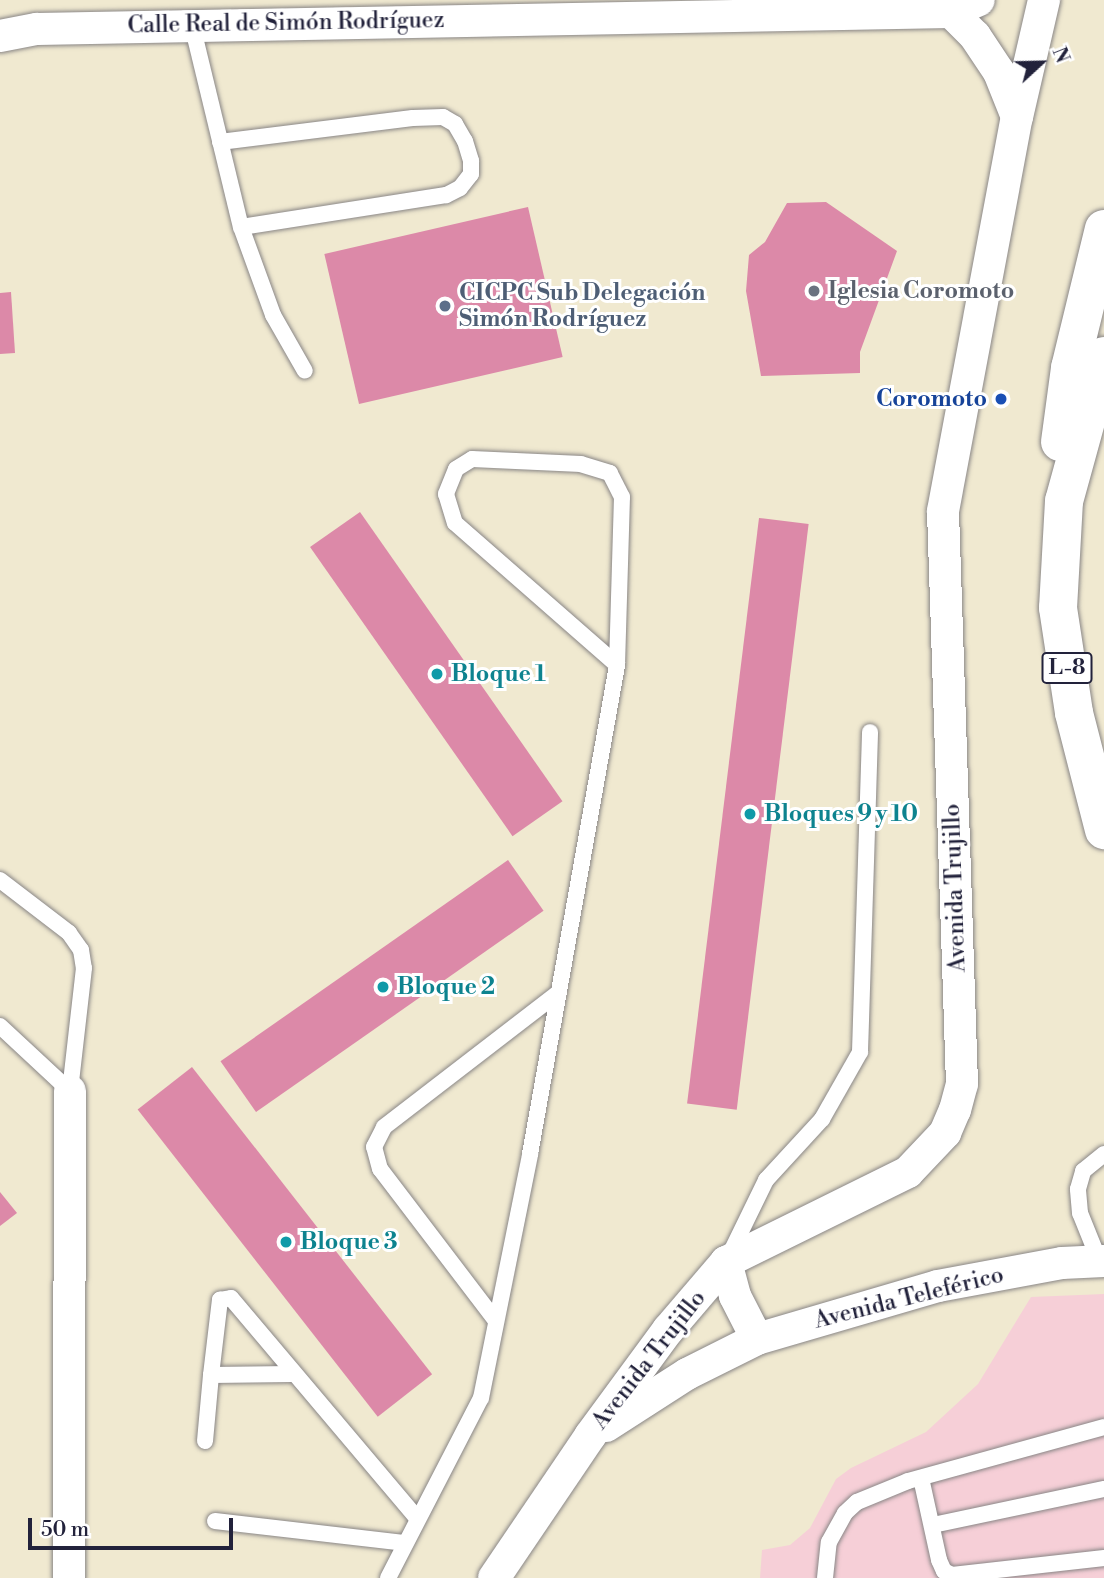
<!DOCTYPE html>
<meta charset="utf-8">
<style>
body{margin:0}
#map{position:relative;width:1104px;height:1578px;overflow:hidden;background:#f0e9d0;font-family:"Libre Bodoni",serif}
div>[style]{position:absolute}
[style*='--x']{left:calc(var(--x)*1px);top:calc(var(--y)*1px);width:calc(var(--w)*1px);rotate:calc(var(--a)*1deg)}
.built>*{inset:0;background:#f6cfd7}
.building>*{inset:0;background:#dc89a8;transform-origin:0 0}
.roads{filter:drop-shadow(0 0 2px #898686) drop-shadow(0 0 2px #898686)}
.lane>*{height:16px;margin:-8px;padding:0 8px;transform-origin:8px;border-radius:8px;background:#fff}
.street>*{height:32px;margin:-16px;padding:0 16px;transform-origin:16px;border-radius:16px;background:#fff}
.highway>*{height:38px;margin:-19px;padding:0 19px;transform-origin:19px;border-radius:19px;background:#fff}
.dots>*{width:19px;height:19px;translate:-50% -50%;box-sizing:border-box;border:4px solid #fff;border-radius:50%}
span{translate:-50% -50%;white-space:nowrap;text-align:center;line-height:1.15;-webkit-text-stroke:6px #fff;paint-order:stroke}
.shield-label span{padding:2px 5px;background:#fff;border:2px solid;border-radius:5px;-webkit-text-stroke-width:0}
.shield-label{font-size:21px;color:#22223b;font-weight:700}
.street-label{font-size:23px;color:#22223b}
.worship-label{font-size:23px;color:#5b616d;font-weight:700}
.left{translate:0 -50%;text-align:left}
.service-label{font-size:23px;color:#4e5e75;font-weight:700}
.transit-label{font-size:23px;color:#164399;font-weight:700}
.right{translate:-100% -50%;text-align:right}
.culture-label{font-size:23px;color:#0d838f;font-weight:700}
.north{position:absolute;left:1006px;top:28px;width:70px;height:70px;-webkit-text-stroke:5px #fff;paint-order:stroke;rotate:68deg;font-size:19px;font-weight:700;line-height:28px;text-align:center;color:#22223b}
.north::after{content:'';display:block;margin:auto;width:24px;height:32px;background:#22223b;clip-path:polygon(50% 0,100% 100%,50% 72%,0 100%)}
.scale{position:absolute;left:28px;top:1518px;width:205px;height:32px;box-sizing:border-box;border:4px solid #22223b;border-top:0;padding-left:9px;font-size:21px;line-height:24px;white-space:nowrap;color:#22223b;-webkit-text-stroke:5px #fff;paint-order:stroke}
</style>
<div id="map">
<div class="built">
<div style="clip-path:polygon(1104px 1294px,1104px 1578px,760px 1578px,762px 1550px,790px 1545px,810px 1528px,836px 1479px,851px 1468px,926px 1432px,978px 1384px,1031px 1297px)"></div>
</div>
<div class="building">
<div style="clip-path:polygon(826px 202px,897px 251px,860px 352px,860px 373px,761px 376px,746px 291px,749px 255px,765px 242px,787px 203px)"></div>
<div style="left:528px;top:207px;width:154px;height:209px;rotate:77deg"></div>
<div style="clip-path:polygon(11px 292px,15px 353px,0 354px,0 293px)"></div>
<div style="left:360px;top:512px;width:353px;height:61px;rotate:55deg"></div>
<div style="left:759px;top:518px;width:50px;height:590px;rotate:7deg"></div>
<div style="left:508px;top:860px;width:62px;height:351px;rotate:55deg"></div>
<div style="left:192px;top:1067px;width:390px;height:69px;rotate:52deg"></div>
<div style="clip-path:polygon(0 1192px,17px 1213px,0 1226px)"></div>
</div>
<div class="roads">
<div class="lane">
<div style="--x:192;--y:25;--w:208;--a:76.4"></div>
<div style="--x:241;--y:227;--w:94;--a:70"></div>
<div style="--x:273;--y:315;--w:64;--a:60.3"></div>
<div style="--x:220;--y:142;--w:194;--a:-7.1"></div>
<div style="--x:413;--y:118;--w:30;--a:-2"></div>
<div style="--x:443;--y:117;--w:14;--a:30"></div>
<div style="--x:455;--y:124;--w:20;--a:60"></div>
<div style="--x:465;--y:141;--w:21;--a:73"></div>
<div style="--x:471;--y:161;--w:13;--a:90"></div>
<div style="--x:471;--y:174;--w:18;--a:128"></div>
<div style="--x:460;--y:188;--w:16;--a:153"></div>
<div style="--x:446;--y:195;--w:207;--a:171.1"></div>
<div style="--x:0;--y:880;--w:87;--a:37.5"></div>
<div style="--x:69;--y:933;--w:21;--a:55"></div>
<div style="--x:81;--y:950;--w:18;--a:81"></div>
<div style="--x:84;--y:968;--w:124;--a:96.5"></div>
<div style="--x:0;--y:1026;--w:96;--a:42.9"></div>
<div style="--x:729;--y:1256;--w:85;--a:-64"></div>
<div style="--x:766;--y:1180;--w:83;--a:-47.4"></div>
<div style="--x:822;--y:1119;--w:77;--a:-60.4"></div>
<div style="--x:860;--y:1052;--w:320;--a:-88.2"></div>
<div style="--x:1101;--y:1265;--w:56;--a:-112"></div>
<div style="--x:1080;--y:1213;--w:24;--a:-95"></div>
<div style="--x:1078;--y:1189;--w:19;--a:-74"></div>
<div style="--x:1083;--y:1171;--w:27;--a:-39"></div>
<div style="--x:496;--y:1321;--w:191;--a:-127.3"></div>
<div style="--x:380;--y:1169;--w:23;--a:-105"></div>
<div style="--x:374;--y:1147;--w:22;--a:-63"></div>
<div style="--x:384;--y:1127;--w:220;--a:-37.6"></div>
<div style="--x:292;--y:1374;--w:81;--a:179.3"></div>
<div style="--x:211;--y:1375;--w:76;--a:-83.2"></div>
<div style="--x:220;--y:1300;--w:11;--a:-10"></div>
<div style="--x:231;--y:1298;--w:289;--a:49.8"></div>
<div style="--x:205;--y:1441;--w:66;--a:-84.8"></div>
<div style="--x:921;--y:1478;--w:84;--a:77.6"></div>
<div style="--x:939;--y:1560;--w:12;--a:66"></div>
<div style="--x:944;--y:1571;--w:9;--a:27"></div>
<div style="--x:952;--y:1575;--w:153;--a:-6.4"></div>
<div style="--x:215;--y:1521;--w:190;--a:6.6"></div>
<div style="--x:933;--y:1525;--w:175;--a:-11.9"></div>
<div style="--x:388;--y:1578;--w:203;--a:-62.7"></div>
<div style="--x:481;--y:1398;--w:249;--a:-78.6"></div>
<div style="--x:530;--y:1154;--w:497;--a:-79.9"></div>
<div style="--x:617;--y:665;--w:168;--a:-88.3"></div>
<div style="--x:622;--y:497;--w:27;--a:-117"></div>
<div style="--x:610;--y:473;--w:30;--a:-163"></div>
<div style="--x:581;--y:464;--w:109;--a:-177.4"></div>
<div style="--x:472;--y:459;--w:19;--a:148"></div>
<div style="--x:456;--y:469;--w:27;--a:112"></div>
<div style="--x:446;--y:494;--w:30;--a:73"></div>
<div style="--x:455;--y:523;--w:215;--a:41.2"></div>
<div style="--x:825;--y:1578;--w:36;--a:-84"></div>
<div style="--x:829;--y:1542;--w:33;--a:-61"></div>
<div style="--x:845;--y:1513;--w:16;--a:-43"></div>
<div style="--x:857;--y:1502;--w:55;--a:-22.4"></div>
<div style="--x:908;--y:1481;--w:203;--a:-15.4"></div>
</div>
<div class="street">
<div style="--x:951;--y:12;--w:34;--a:45"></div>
<div style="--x:975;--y:36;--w:43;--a:56.3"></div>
<div style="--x:999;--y:72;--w:48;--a:68.2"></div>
<div style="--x:0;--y:36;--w:38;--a:-11"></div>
<div style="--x:37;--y:29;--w:914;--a:-1.07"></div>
<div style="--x:951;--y:12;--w:30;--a:-23"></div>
<div style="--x:726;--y:1262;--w:35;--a:75"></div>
<div style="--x:735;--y:1296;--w:48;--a:62.9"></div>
<div style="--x:606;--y:1426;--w:96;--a:-32.7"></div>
<div style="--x:687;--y:1374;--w:78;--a:-26.6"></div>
<div style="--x:757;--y:1339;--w:189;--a:-16.3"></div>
<div style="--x:938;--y:1286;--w:126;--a:-10.5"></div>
<div style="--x:1062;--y:1263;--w:42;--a:-2.7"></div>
<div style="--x:69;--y:1578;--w:487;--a:-89.9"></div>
<div style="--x:494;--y:1578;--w:171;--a:-55.9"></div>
<div style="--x:590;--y:1436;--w:132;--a:-53.7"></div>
<div style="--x:668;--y:1330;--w:89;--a:-49.5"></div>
<div style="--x:726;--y:1262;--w:203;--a:-26.3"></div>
<div style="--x:908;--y:1172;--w:54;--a:-46.5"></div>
<div style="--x:945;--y:1133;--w:25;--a:-67"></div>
<div style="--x:955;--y:1110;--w:27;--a:-75"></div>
<div style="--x:962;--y:1084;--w:573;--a:-91.9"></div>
<div style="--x:943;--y:511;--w:401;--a:-79.4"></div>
<div style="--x:1017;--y:117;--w:120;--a:-77"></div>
</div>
<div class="highway">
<div style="--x:1104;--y:356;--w:150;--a:105.4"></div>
<div style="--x:1064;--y:501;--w:107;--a:93.2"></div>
<div style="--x:1058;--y:608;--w:106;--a:81.3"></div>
<div style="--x:1074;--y:713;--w:121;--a:75.6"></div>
<div style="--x:1060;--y:442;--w:75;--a:-82.3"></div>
<div style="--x:1070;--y:368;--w:143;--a:-76.3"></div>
</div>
</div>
<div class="dots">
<div style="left:814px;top:291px;background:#6b7280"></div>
<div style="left:445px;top:306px;background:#5c6f8a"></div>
<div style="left:1001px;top:399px;background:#1a4fb4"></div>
<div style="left:437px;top:674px;background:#0f9aa8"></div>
<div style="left:750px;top:814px;background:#0f9aa8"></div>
<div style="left:383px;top:987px;background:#0f9aa8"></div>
<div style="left:286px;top:1242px;background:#0f9aa8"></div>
</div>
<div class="shield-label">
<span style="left:1067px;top:668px">L-8</span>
</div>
<div class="street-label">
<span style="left:286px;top:23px;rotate:-1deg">Calle Real de Simón Rodríguez</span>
<span style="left:955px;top:888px;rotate:-92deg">Avenida Trujillo</span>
<span style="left:909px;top:1298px;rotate:-14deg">Avenida Teleférico</span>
<span style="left:649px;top:1360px;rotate:-52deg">Avenida Trujillo</span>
</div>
<div class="worship-label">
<span class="left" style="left:828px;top:291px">Iglesia Coromoto</span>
</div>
<div class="service-label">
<span class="left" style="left:459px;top:306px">CICPC Sub Delegación<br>Simón Rodríguez</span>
</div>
<div class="transit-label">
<span class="right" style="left:987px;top:399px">Coromoto</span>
</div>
<div class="culture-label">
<span class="left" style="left:451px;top:674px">Bloque 1</span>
<span class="left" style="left:764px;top:814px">Bloques 9 y 10</span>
<span class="left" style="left:397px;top:987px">Bloque 2</span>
<span class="left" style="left:300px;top:1242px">Bloque 3</span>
</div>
<div class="north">N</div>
<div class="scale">50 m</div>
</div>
